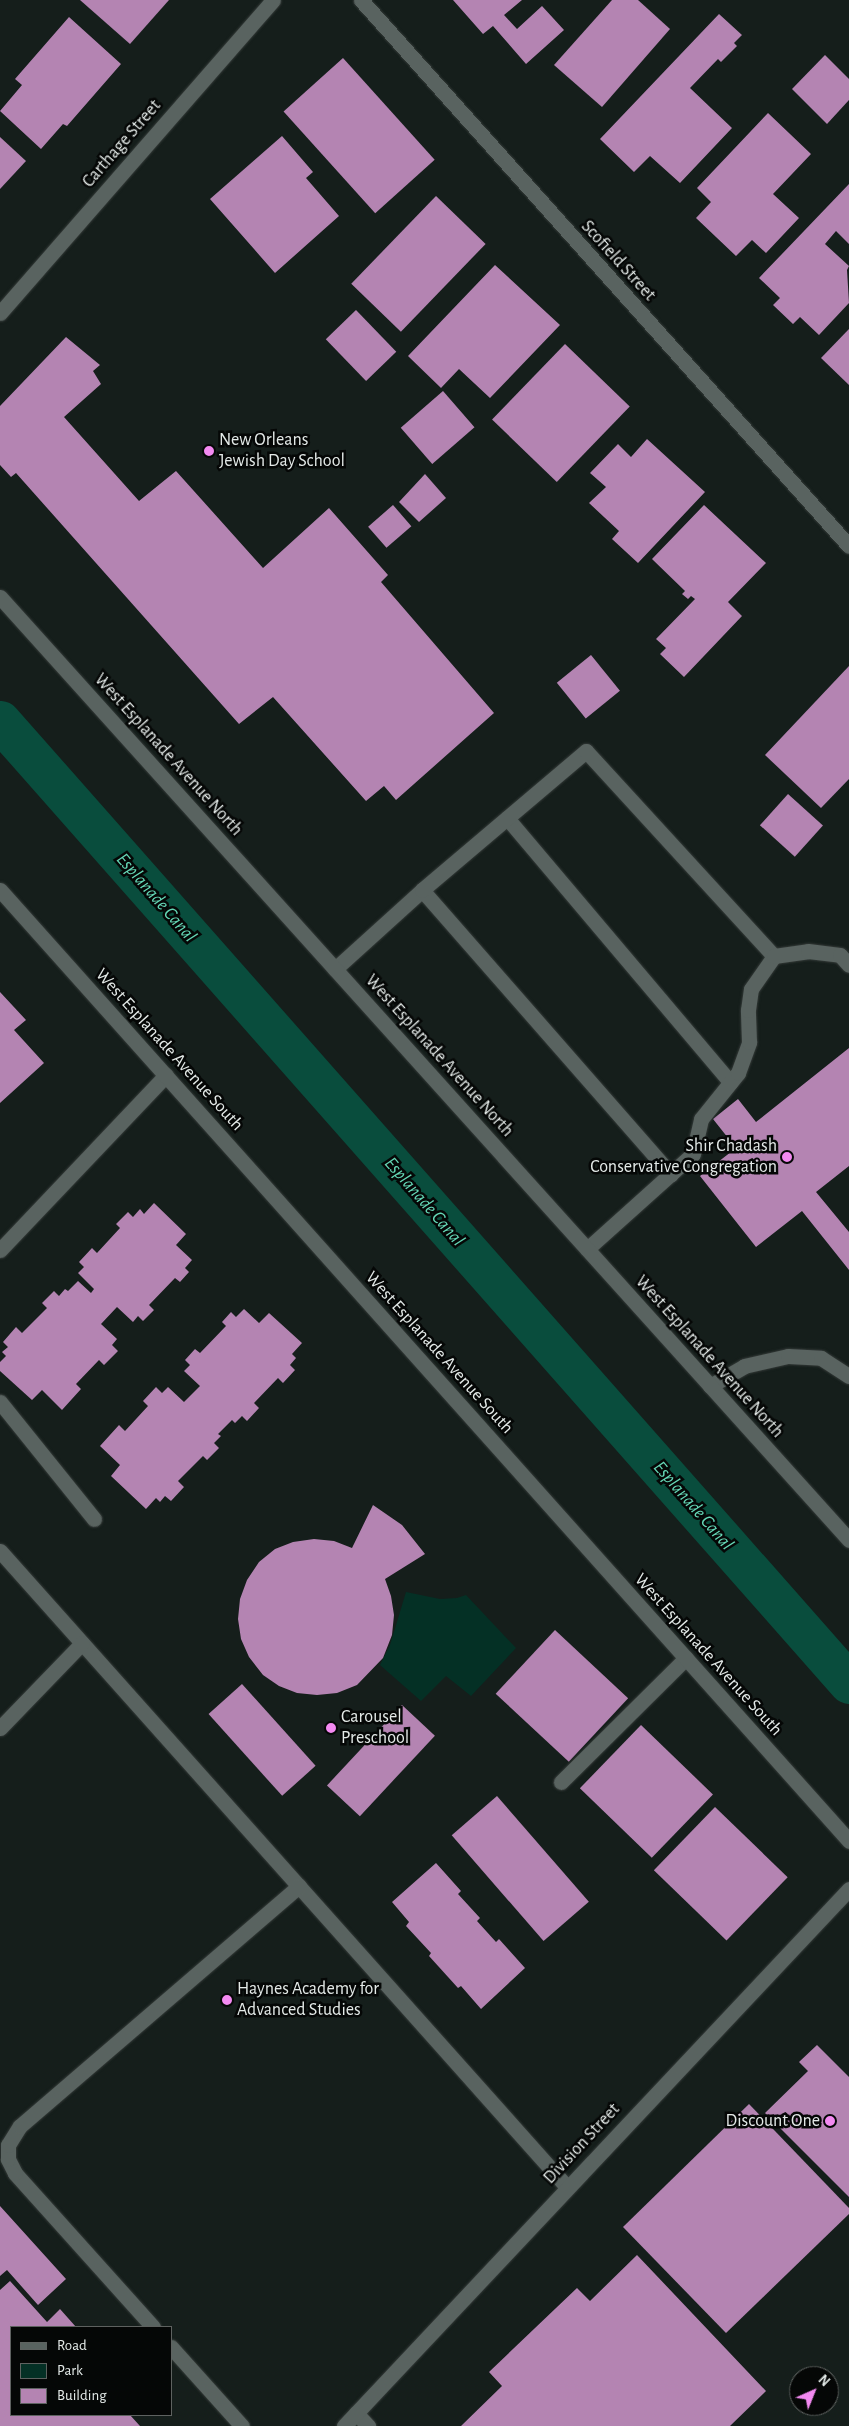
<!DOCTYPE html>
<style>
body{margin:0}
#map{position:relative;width:849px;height:2426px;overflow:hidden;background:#151e1b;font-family:"Alegreya Sans",sans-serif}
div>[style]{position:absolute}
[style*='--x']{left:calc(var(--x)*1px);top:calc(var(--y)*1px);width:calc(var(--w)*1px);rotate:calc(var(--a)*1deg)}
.green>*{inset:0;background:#043025}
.canal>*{height:41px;margin:-20.5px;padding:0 20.5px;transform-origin:20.5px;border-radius:20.5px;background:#094d3d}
.building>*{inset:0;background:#b484b2;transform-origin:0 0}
.roads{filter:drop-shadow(0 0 1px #343a38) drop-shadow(0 0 1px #343a38)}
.lane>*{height:15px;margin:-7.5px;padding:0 7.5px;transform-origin:7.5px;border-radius:7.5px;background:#596360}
.street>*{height:15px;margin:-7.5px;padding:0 7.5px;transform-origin:7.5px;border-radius:7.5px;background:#596360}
.secondary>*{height:15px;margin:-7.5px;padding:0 7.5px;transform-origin:7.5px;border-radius:7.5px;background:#596360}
.dots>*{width:14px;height:14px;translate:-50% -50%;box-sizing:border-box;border:2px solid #050706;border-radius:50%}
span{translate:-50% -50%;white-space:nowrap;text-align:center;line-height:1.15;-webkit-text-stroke:5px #050706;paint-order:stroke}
.street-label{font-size:18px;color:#e4eae8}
.poi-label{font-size:18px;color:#e4eae8}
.left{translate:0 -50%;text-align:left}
.right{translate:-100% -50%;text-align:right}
.water-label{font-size:19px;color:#65d8b7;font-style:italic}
.legend{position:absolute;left:10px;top:2326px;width:162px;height:90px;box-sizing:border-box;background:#050706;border:1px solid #5e6260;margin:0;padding:6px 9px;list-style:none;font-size:15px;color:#e4eae8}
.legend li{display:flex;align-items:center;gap:10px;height:25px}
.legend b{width:25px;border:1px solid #5e6260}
.north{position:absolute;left:789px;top:2366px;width:50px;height:50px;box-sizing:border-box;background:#050706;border:1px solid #5e6260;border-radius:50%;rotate:44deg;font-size:14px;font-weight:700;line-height:20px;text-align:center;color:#e4eae8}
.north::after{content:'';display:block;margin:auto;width:18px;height:22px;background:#f38af1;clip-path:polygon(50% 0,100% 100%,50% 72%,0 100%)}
</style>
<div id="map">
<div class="green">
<div style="clip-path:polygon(406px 1592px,440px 1599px,457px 1598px,466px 1595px,516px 1648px,471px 1696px,446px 1676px,421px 1701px,380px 1665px,390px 1645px)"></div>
</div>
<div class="canal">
<div style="--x:0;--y:721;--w:1283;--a:48.57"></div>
</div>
<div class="building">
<div style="clip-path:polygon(80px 0,169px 0,130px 44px)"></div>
<div style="clip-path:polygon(453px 0,522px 0,504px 15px,517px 29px,542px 6px,564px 30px,526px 64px,493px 26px,483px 34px)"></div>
<div style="clip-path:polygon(612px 0,638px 0,670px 29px,602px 107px,554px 65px)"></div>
<div style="clip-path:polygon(719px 14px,742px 35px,734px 43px,737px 46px,721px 62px,718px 59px,690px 88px,732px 128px,680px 183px,650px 156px,634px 172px,600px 139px)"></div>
<div style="clip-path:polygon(69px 17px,121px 64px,67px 126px,63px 124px,41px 149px,0 111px,22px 85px,15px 79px)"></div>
<div style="clip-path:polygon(825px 55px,849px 79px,849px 100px,827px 124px,792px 89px)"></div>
<div style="left:343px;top:58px;width:137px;height:80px;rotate:48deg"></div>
<div style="clip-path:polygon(768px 113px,811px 154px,773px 194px,799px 218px,766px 253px,752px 240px,736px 256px,696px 218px,711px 202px,697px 188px)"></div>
<div style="clip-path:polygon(282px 136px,313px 172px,306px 178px,339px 216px,275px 273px,210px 199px)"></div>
<div style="clip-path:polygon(0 137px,26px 161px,0 189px)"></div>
<div style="clip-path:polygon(849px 184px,849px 244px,836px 231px,825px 244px,849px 266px,847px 270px,849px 303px,819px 335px,800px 317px,793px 324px,773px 305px,780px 298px,759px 278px)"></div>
<div style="left:436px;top:196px;width:69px;height:122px;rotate:44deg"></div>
<div style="clip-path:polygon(495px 265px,560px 325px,490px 398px,459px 369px,441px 388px,408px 356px)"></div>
<div style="left:356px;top:310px;width:58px;height:42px;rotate:46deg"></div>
<div style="clip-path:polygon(849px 329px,849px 385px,821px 358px)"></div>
<div style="clip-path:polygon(66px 337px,100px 365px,93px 371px,101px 384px,64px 417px,139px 501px,176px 471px,263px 568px,329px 508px,388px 575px,381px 582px,494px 713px,396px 800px,384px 786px,366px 801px,273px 697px,239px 724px,16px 473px,11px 477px,0 465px,0 406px)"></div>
<div style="left:565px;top:344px;width:90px;height:105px;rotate:44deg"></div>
<div style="left:443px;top:391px;width:48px;height:56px;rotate:49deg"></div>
<div style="clip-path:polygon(647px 439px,705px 492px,638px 563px,612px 539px,619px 531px,589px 503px,606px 487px,590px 473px,618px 444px,631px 457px)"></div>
<div style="clip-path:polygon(425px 474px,446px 498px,419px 522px,399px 502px)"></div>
<div style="left:393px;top:505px;width:28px;height:33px;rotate:49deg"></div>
<div style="clip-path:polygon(704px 505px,766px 563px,728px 602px,742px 616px,684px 677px,660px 654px,666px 648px,656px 639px,695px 599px,691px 596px,688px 599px,682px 594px,685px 591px,652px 559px)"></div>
<div style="left:591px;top:655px;width:46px;height:44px;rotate:51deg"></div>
<div style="clip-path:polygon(849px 666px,849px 779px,821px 808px,765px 755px)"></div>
<div style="left:788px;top:794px;width:47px;height:42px;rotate:42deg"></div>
<div style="clip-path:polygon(0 992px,26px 1020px,14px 1030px,44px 1063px,0 1103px)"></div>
<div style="clip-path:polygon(849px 1048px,849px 1166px,816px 1192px,849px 1232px,849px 1270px,802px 1211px,756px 1247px,700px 1176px,736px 1148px,713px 1119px,738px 1099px,756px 1122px)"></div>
<div style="clip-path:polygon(154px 1203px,186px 1234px,176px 1245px,192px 1260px,185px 1268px,189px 1272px,180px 1282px,175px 1278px,149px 1305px,154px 1310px,143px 1321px,138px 1316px,133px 1322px,117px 1307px,101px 1324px,117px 1339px,112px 1345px,118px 1351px,104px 1365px,99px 1360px,76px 1384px,81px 1389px,62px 1410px,42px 1390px,32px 1400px,0 1371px,0 1362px,6px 1356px,2px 1352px,8px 1347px,3px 1342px,16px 1327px,22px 1333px,47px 1308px,42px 1303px,54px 1291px,59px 1296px,65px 1289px,68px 1291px,78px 1281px,91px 1293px,94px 1289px,78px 1273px,84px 1267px,79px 1262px,92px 1248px,97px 1253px,120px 1228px,116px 1224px,128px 1212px,133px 1217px,140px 1209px,144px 1214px)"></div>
<div style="clip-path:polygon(244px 1309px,259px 1323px,269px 1313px,302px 1343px,292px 1354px,296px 1358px,290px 1365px,295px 1370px,283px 1383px,278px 1378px,254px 1403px,259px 1408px,247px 1421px,242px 1416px,235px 1423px,232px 1420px,218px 1434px,221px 1436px,214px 1443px,219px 1448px,207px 1460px,203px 1456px,178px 1481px,184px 1487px,171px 1501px,165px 1496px,160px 1502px,156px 1498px,146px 1509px,111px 1476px,120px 1465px,100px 1446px,119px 1425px,125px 1431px,148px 1406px,143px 1401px,156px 1387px,162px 1393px,168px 1387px,184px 1402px,200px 1386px,184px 1371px,190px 1365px,185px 1360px,195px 1349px,200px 1353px,226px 1326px,222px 1322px,231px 1312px,236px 1317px)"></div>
<div style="clip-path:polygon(373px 1505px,402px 1525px,425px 1554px,385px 1579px,391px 1596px,394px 1615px,392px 1635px,383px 1658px,357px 1685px,337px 1693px,317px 1695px,297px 1693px,279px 1686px,263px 1675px,249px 1657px,241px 1639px,238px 1619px,240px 1599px,247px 1580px,259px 1562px,275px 1549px,293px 1542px,314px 1539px,334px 1541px,352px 1548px)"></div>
<div style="left:555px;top:1630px;width:100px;height:87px;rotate:43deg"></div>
<div style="left:242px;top:1684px;width:110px;height:45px;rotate:48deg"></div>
<div style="left:402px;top:1705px;width:45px;height:110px;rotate:43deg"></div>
<div style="left:641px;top:1725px;width:100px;height:88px;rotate:44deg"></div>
<div style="left:497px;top:1796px;width:140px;height:60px;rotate:49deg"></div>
<div style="left:715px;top:1807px;width:101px;height:88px;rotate:44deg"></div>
<div style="clip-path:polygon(436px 1863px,461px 1891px,458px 1894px,480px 1918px,477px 1921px,496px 1942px,499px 1939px,525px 1968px,481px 2009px,461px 1986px,458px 1988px,429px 1956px,431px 1953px,406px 1926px,409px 1922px,392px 1902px)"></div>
<div style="clip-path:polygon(817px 2045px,849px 2077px,849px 2197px,765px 2113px,808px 2071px,799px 2062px)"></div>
<div style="clip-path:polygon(749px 2104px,849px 2208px,849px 2214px,726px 2333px,623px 2227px)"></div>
<div style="clip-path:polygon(0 2206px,66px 2279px,38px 2305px,7px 2270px,0 2276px)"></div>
<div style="clip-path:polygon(637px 2255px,766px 2391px,730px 2426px,461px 2426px,502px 2386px,489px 2372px,577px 2288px,590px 2301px)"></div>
<div style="clip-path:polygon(10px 2281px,47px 2322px,60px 2309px,76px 2327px,11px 2327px,11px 2415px,130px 2415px,140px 2426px,0 2426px,0 2290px)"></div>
</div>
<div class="roads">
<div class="lane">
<div style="--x:507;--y:818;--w:346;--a:49.8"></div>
<div style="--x:422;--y:890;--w:378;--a:48.8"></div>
<div style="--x:335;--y:969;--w:118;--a:-42.2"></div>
<div style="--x:422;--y:890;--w:215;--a:-40.3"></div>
<div style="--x:586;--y:751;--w:278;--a:47.5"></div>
<div style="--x:587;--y:1249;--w:142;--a:-41.9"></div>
<div style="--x:693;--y:1154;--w:36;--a:-77"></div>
<div style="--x:701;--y:1119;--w:59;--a:-51.2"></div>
<div style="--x:738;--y:1073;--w:33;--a:-70"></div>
<div style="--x:749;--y:1042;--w:32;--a:-92"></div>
<div style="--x:748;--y:1010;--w:21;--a:-82"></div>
<div style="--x:751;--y:989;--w:40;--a:-55.1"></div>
<div style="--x:774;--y:956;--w:34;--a:-8"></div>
<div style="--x:808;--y:951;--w:32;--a:7"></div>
<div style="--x:840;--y:955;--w:13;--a:48"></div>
<div style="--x:0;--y:1250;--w:241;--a:-46.5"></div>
<div style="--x:710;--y:1386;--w:39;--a:-30"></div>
<div style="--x:744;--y:1366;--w:45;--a:-12.8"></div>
<div style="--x:788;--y:1356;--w:33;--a:3"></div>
<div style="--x:821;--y:1358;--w:33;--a:33"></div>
<div style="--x:0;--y:1402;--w:150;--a:51.2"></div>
<div style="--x:0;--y:1551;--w:852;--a:48.28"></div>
<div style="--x:0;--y:1728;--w:118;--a:-46"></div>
<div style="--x:561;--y:1782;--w:176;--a:-44.8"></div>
<div style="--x:153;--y:2327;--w:207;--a:-131.9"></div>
<div style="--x:15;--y:2173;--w:16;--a:-117"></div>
<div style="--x:8;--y:2159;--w:14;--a:-90"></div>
<div style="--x:8;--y:2145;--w:22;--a:-58"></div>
<div style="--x:20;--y:2126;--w:368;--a:-40.7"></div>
<div style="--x:171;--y:2347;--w:106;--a:48.1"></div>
</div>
<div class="street">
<div style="--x:361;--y:0;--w:732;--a:48.21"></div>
<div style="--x:0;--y:313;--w:415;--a:-48.9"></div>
<div style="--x:356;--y:2413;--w:18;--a:47"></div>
</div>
<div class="secondary">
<div style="--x:0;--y:597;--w:1269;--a:48"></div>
<div style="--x:0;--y:890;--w:1275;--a:48.24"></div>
<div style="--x:344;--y:2426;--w:737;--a:-46.76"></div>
</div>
</div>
<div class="dots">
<div style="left:209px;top:451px;background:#f38af1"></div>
<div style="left:787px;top:1157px;background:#f38af1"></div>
<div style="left:331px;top:1728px;background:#f38af1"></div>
<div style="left:227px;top:2000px;background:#f38af1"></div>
<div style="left:830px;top:2121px;background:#f38af1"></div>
</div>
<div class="street-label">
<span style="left:122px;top:144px;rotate:-49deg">Carthage Street</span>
<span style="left:618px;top:261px;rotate:48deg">Scofield Street</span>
<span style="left:168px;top:755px;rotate:48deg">West Esplanade Avenue North</span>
<span style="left:169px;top:1050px;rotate:48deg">West Esplanade Avenue South</span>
<span style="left:439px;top:1056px;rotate:48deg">West Esplanade Avenue North</span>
<span style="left:439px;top:1353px;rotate:48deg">West Esplanade Avenue South</span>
<span style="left:709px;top:1357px;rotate:48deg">West Esplanade Avenue North</span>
<span style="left:708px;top:1655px;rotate:48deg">West Esplanade Avenue South</span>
<span style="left:582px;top:2144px;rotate:-47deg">Division Street</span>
</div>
<div class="poi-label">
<span class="left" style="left:219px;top:451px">New Orleans<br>Jewish Day School</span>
<span class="right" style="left:777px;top:1157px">Shir Chadash<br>Conservative Congregation</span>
<span class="left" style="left:341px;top:1728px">Carousel<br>Preschool</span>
<span class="left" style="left:237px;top:2000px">Haynes Academy for<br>Advanced Studies</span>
<span class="right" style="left:820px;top:2121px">Discount One</span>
</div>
<div class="water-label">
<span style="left:156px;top:898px;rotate:49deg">Esplanade Canal</span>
<span style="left:424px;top:1202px;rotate:49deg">Esplanade Canal</span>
<span style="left:693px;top:1506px;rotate:49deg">Esplanade Canal</span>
</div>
<ul class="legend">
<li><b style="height:6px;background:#596360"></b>Road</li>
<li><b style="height:14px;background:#043025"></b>Park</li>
<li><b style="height:14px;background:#b484b2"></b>Building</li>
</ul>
<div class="north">N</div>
</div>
